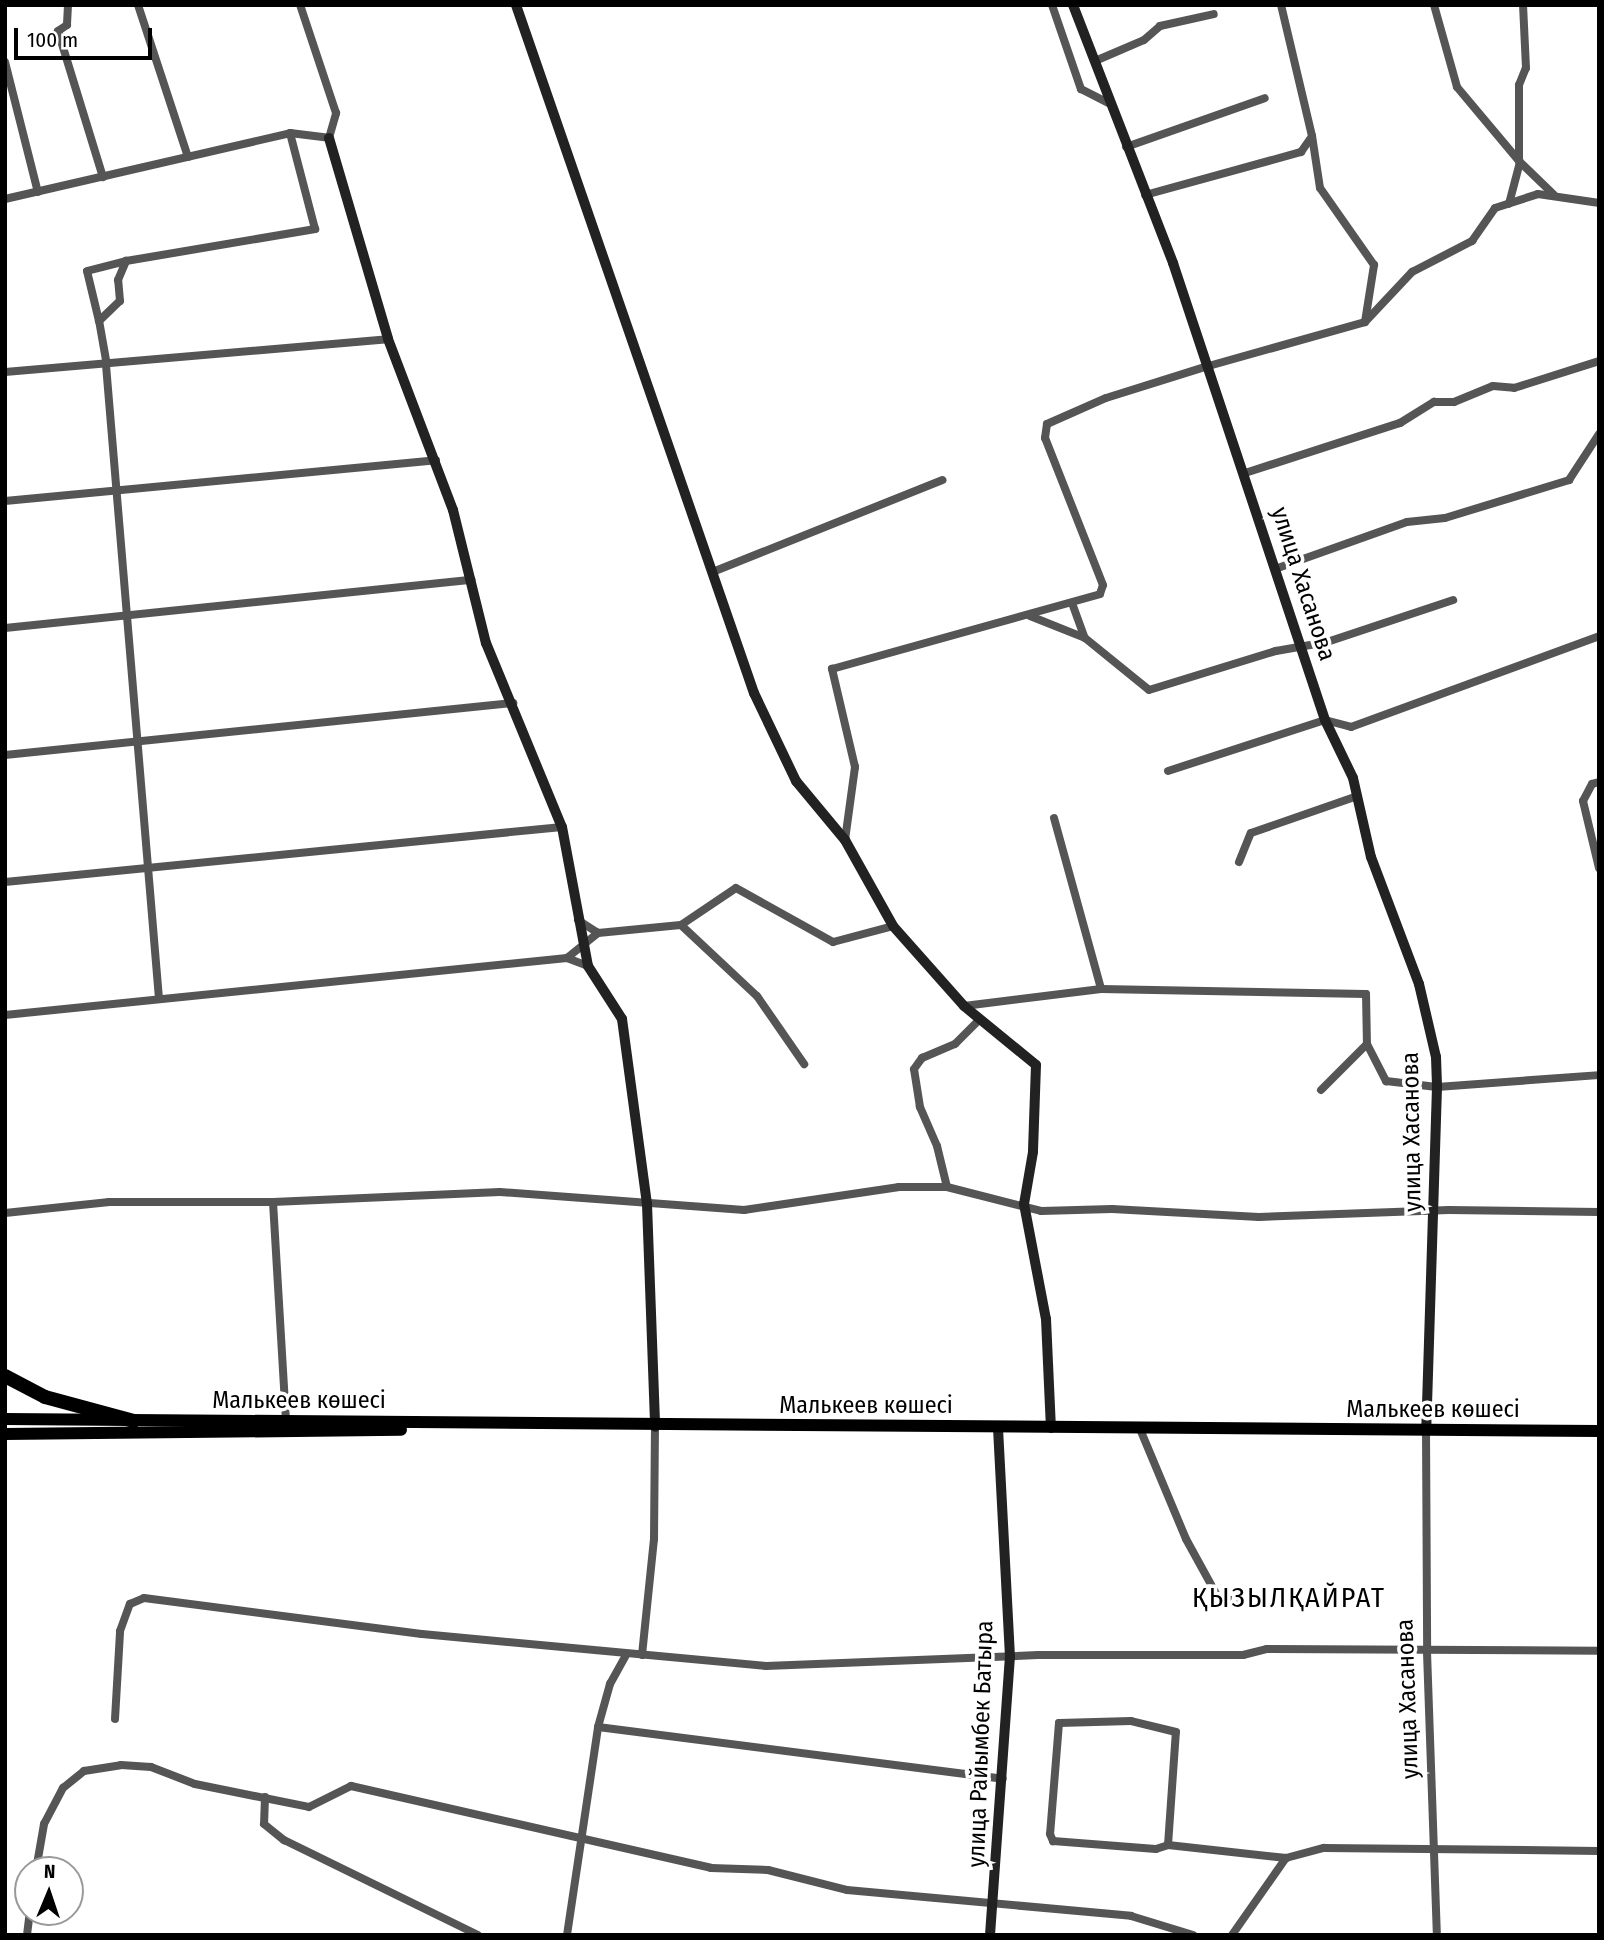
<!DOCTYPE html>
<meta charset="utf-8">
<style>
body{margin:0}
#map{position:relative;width:1604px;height:1940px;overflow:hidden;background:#fff;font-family:"Fira Sans Condensed",sans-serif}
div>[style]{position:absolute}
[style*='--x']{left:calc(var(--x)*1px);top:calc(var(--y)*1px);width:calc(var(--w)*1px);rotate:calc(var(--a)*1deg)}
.street>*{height:8px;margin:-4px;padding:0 4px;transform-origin:4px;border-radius:4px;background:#555}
.secondary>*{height:10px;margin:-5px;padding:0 5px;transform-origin:5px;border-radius:5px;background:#222}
.primary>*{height:12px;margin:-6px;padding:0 6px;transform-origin:6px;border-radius:6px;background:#000}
.highway>*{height:14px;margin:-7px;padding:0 7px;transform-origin:7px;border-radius:7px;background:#000}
span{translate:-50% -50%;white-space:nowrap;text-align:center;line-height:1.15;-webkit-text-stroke:7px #fff;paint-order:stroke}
.street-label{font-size:24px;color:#000}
.quarter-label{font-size:28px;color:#000;letter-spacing:2px}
.frame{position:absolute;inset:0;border:7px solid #000;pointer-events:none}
.north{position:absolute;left:14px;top:1856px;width:70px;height:70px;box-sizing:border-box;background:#fff;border:2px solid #999;border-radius:50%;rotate:2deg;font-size:19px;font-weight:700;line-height:28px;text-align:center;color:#000}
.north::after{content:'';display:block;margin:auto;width:24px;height:32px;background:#000;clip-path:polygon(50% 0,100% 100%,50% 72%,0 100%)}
.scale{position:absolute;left:14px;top:28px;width:138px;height:32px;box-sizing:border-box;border:4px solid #000;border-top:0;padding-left:9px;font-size:21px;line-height:24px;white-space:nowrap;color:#000;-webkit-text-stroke:5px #fff;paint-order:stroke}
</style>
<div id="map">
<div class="street">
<div style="--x:68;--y:5;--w:20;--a:93"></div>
<div style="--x:67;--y:25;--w:11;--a:146"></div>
<div style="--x:58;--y:31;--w:153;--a:72.9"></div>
<div style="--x:138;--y:5;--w:160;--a:71.8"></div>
<div style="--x:1052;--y:5;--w:89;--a:71"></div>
<div style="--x:1081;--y:89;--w:30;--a:27"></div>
<div style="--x:1434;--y:5;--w:85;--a:74.3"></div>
<div style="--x:1457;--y:87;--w:98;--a:50"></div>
<div style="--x:1520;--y:162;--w:43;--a:104.7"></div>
<div style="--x:1095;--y:61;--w:53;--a:-23.2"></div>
<div style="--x:1144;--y:40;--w:21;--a:-41"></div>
<div style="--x:1160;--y:26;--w:55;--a:-12.5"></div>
<div style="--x:5;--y:62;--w:134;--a:75.8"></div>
<div style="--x:1126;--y:147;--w:147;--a:-19.4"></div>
<div style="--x:1519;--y:161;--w:76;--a:-90"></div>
<div style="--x:1519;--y:85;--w:18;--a:-68"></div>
<div style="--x:1526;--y:68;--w:63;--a:-92.7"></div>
<div style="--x:1520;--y:162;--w:47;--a:44.1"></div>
<div style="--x:1145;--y:195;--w:162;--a:-15.4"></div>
<div style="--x:1301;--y:152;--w:19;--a:-55"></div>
<div style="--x:1312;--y:136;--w:135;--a:-103.3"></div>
<div style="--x:5;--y:199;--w:293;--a:-13"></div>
<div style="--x:99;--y:321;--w:51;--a:-103.5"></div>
<div style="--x:87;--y:271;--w:40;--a:-14.4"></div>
<div style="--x:1365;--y:322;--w:69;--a:-46.8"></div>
<div style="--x:1412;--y:272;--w:68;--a:-27.3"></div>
<div style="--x:1472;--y:241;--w:40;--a:-55.1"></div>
<div style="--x:1495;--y:208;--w:45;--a:-18"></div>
<div style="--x:1538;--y:194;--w:62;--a:8.4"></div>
<div style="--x:106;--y:360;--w:40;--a:-100"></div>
<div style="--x:99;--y:321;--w:29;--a:-44"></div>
<div style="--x:120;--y:301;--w:21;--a:-95"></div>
<div style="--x:118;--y:280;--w:21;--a:-67"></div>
<div style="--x:126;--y:261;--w:192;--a:-9.6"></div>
<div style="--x:315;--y:229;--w:99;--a:-104.6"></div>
<div style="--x:290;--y:133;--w:39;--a:7"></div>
<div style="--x:329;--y:138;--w:26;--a:-74"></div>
<div style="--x:336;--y:113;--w:114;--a:-108.4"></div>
<div style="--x:106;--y:365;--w:636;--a:85.22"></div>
<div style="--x:5;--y:372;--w:384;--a:-4.9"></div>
<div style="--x:1245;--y:473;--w:163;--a:-17.9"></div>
<div style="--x:1400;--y:423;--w:40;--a:-32"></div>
<div style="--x:1434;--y:402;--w:20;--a:0"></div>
<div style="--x:1454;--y:402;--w:42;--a:-22.3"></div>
<div style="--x:1493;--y:386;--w:21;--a:5"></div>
<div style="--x:1514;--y:388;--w:89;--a:-17.6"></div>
<div style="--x:5;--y:501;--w:433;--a:-5.4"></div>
<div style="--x:1275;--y:569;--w:140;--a:-19.6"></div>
<div style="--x:1407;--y:522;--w:38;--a:-6"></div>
<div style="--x:1445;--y:518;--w:130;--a:-17"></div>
<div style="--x:1569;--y:480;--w:55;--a:-56.9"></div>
<div style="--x:715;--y:571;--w:245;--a:-21.8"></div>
<div style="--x:1072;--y:603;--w:37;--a:70"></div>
<div style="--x:1085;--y:638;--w:82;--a:39.1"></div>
<div style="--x:1149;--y:690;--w:133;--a:-17.1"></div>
<div style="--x:1276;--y:651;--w:52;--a:-10"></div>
<div style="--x:1327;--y:642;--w:133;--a:-18.4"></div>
<div style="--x:1030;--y:616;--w:59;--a:21.8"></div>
<div style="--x:5;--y:628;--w:469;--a:-5.9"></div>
<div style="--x:5;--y:755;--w:511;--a:-5.84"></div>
<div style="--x:1168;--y:771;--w:165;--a:-18"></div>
<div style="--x:1325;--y:720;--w:27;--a:15"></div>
<div style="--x:1351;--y:727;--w:264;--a:-20.1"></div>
<div style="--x:1599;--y:782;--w:7;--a:164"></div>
<div style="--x:1592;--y:784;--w:19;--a:118"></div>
<div style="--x:1583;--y:801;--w:69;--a:76.6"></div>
<div style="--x:1054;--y:818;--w:177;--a:74.6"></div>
<div style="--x:845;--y:840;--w:74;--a:-82.2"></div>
<div style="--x:855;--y:767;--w:101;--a:-103.2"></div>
<div style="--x:832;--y:669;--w:278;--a:-15.6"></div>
<div style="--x:1100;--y:594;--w:9;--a:-72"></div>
<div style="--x:1103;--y:585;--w:158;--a:-111.5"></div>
<div style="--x:1045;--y:438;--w:14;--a:-82"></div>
<div style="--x:1047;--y:424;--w:64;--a:-23.8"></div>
<div style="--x:1106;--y:398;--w:104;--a:-17.4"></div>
<div style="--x:1205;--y:367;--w:166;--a:-15.7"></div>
<div style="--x:1365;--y:322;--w:58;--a:-81"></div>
<div style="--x:1374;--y:265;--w:94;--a:-125"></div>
<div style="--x:1320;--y:188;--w:53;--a:-98.7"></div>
<div style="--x:1239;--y:862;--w:31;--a:-68"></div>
<div style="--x:1251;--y:833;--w:112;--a:-19.2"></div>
<div style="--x:5;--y:882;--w:560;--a:-5.64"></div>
<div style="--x:578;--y:920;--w:24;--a:33"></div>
<div style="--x:681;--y:925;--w:104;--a:43.1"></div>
<div style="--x:757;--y:996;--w:83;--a:55.3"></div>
<div style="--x:567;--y:958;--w:22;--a:21"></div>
<div style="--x:964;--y:1006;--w:138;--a:-7.1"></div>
<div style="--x:1101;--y:989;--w:265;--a:1.1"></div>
<div style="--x:1366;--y:994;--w:50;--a:88.9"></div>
<div style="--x:1367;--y:1044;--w:42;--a:62.8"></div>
<div style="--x:1386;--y:1081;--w:51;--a:6.7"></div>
<div style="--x:1437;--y:1087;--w:162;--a:-4.2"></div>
<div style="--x:5;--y:1015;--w:565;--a:-5.79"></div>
<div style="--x:567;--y:958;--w:40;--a:-39"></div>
<div style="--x:598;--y:933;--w:83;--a:-5.5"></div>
<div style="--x:681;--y:925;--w:66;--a:-33.9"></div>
<div style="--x:736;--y:888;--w:111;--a:29.1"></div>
<div style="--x:833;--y:942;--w:62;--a:-14.9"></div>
<div style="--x:1321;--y:1090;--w:65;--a:-45"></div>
<div style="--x:947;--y:1187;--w:42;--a:-103.7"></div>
<div style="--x:937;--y:1146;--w:43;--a:-113.6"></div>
<div style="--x:920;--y:1107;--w:38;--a:-99"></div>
<div style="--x:914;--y:1069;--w:14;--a:-54"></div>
<div style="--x:922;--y:1058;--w:36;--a:-23"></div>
<div style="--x:955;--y:1044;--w:35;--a:-45"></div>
<div style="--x:273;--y:1202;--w:220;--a:86.6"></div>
<div style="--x:5;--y:1213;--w:105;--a:-6"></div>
<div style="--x:109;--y:1202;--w:164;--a:0"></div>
<div style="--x:273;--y:1202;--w:227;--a:-2.5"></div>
<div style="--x:500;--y:1192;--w:245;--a:4.2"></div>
<div style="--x:744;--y:1210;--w:157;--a:-8.4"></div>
<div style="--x:899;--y:1187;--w:48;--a:0"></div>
<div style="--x:947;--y:1187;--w:97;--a:14.3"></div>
<div style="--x:1041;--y:1211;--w:71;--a:-1.6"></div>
<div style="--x:1112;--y:1209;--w:147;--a:3.1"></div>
<div style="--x:1259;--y:1217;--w:190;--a:-2.1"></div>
<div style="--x:1449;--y:1210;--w:150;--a:0.8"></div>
<div style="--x:1140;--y:1429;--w:119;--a:67.3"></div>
<div style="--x:1186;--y:1539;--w:68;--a:61.2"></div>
<div style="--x:1219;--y:1599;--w:38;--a:5"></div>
<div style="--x:1426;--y:1430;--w:222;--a:89.7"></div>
<div style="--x:1427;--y:1652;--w:283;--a:88"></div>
<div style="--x:642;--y:1655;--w:117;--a:-84.1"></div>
<div style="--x:654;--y:1539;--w:112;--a:-89.5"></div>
<div style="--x:115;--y:1719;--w:88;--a:-86.7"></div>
<div style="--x:120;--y:1631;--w:29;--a:-70"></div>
<div style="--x:130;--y:1604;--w:15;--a:-23"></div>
<div style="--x:144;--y:1598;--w:280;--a:7.4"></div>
<div style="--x:422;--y:1634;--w:345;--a:5.3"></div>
<div style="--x:766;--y:1666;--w:272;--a:-2.3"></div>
<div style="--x:1038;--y:1655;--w:205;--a:0"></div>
<div style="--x:1243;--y:1655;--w:25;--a:-14"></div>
<div style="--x:1267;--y:1649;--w:332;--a:0.3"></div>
<div style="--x:598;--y:1727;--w:408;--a:7.3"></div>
<div style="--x:265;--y:1797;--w:27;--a:92"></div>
<div style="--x:264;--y:1824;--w:26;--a:39"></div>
<div style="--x:284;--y:1840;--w:216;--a:26.1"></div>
<div style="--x:1168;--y:1845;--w:113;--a:-86"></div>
<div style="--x:1176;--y:1732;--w:46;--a:-166.3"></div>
<div style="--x:1131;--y:1721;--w:72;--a:178.4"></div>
<div style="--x:1059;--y:1723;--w:111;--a:94.6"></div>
<div style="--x:1050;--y:1834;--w:8;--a:67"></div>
<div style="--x:1053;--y:1841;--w:103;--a:4.4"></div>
<div style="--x:1156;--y:1849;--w:13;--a:-18"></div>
<div style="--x:1168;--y:1845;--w:119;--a:6.3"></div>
<div style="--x:36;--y:1870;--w:47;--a:-80.1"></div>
<div style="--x:44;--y:1824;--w:41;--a:-62.2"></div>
<div style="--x:63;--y:1788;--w:27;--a:-39"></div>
<div style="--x:84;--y:1771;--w:37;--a:-9"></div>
<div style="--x:121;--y:1765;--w:30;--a:4"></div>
<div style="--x:151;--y:1767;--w:47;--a:21.1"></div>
<div style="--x:195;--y:1784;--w:116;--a:11.4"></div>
<div style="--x:309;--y:1807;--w:47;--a:-26.6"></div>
<div style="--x:351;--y:1786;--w:369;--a:12.8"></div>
<div style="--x:711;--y:1868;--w:57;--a:2"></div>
<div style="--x:768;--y:1870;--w:81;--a:14.2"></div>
<div style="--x:847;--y:1890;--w:285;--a:5.2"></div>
<div style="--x:1131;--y:1916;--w:65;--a:17"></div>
<div style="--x:27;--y:1935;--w:23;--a:-83"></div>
<div style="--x:567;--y:1935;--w:210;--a:-81.5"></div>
<div style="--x:598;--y:1727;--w:45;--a:-74.4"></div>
<div style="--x:610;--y:1684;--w:33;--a:-61"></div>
<div style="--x:1232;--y:1935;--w:94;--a:-55"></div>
<div style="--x:1286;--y:1858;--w:39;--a:-15"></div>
<div style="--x:1324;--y:1848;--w:275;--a:0.6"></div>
</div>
<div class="secondary">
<div style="--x:516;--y:5;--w:728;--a:70.92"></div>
<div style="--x:754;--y:693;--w:98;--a:64.5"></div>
<div style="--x:796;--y:781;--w:77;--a:50.3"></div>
<div style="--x:845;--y:840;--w:98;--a:60.8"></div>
<div style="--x:893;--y:926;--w:107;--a:48.4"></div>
<div style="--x:964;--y:1006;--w:93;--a:39.3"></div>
<div style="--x:1036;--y:1065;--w:87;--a:92"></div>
<div style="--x:1033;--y:1152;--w:53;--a:99.8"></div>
<div style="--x:1024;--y:1204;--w:117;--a:79.2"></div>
<div style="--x:1046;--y:1319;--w:109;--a:87.4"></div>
<div style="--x:1073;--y:5;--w:277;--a:68.8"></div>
<div style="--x:1173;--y:263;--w:482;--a:71.6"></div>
<div style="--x:1325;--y:720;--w:64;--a:64.2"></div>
<div style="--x:1353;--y:778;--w:81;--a:77.2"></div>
<div style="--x:1371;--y:857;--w:136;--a:69.3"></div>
<div style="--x:1419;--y:984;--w:75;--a:76.9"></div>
<div style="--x:1436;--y:1057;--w:30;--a:88"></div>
<div style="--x:1437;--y:1087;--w:343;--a:91.8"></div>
<div style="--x:329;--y:138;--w:209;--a:73.6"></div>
<div style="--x:388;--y:339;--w:183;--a:69.2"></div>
<div style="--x:453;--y:510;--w:137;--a:76.1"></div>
<div style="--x:486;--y:643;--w:199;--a:67.6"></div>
<div style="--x:562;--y:827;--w:141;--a:79.4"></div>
<div style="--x:588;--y:966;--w:63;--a:57.3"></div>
<div style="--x:622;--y:1019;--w:187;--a:82.3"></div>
<div style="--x:647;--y:1204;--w:223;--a:87.9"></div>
<div style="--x:990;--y:1935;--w:279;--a:-85.9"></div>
<div style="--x:1010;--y:1657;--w:229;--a:-93"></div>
</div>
<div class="primary">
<div style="--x:5;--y:1419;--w:1594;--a:0.43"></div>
<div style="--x:5;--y:1434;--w:396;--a:-0.6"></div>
</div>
<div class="highway">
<div style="--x:5;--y:1376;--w:45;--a:27.7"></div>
<div style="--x:45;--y:1397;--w:92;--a:15.1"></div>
</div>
<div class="street-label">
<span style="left:1303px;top:584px;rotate:72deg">улица Хасанова</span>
<span style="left:1412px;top:1132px;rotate:-91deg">улица Хасанова</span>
<span style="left:299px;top:1401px">Малькеев көшесі</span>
<span style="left:866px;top:1406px">Малькеев көшесі</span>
<span style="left:1433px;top:1410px">Малькеев көшесі</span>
<span style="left:1408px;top:1699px;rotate:-92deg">улица Хасанова</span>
<span style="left:981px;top:1744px;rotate:-88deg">улица Райымбек Батыра</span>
</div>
<div class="quarter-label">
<span style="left:1289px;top:1598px">ҚЫЗЫЛҚАЙРАТ</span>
</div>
<div class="frame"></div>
<div class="north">N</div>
<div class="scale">100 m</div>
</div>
